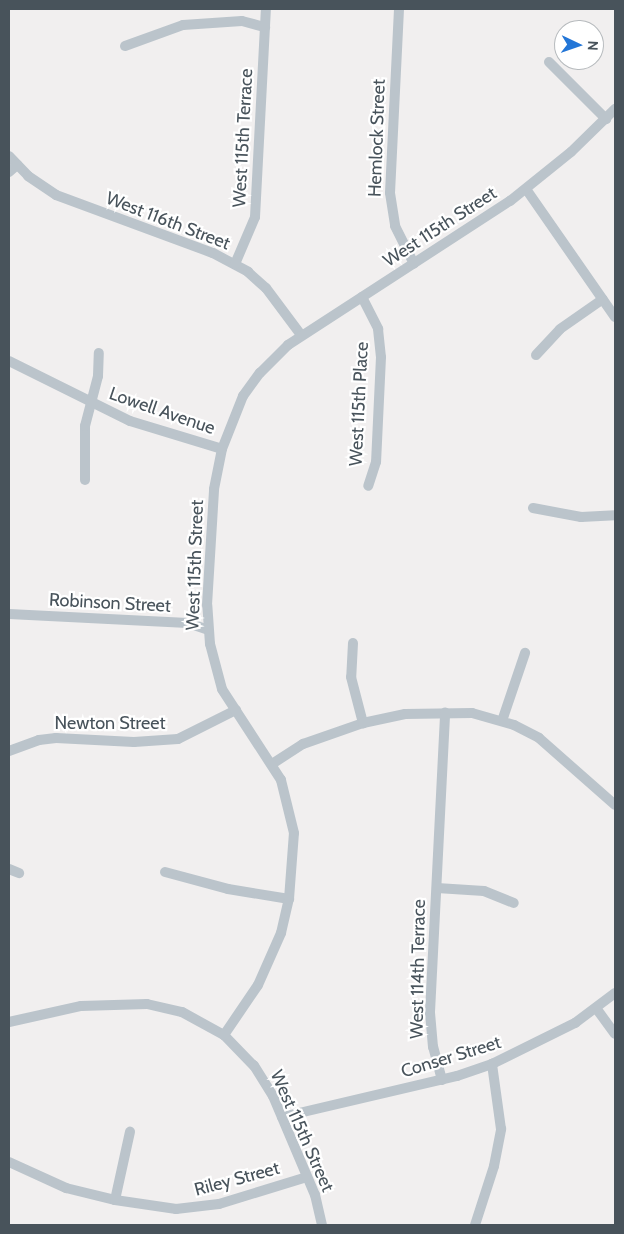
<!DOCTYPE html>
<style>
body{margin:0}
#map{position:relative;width:624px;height:1234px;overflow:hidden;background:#f1efef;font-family:Cabin,sans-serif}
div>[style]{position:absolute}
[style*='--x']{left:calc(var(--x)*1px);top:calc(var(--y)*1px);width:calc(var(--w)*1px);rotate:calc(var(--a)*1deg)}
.minor>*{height:10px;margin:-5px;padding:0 5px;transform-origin:5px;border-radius:5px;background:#bbc4cb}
span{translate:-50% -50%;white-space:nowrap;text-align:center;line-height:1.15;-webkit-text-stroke:4.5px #fff;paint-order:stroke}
.street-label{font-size:18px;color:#48535b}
.frame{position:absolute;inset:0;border:10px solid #48535b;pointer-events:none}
.north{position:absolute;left:554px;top:20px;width:50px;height:50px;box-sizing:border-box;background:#fff;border:1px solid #b6babd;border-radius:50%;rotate:93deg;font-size:14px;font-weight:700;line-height:20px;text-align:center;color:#48535b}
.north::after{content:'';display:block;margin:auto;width:18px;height:22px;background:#2376d7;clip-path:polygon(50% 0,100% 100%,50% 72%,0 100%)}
</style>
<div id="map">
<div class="minor">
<div style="--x:399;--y:9;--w:184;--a:92.8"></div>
<div style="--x:390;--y:193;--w:33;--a:81"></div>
<div style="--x:395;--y:226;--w:42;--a:63.4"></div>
<div style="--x:125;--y:46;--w:62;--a:-19.9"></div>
<div style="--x:183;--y:25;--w:59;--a:-3.9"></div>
<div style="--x:242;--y:21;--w:24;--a:15"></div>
<div style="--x:549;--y:62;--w:81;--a:45"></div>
<div style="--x:9;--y:156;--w:28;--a:46"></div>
<div style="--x:28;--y:176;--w:34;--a:34"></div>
<div style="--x:56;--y:195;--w:167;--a:20.3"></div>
<div style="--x:213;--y:253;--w:40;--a:28"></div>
<div style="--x:248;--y:272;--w:24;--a:42"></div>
<div style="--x:266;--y:288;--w:59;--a:53.3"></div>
<div style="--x:9;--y:172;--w:11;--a:-41"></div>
<div style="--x:526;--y:189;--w:156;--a:55.2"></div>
<div style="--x:235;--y:264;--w:51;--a:-66.9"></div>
<div style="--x:255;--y:217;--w:208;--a:-87"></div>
<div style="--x:362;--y:297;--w:36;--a:63"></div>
<div style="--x:378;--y:329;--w:28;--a:84"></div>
<div style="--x:381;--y:357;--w:105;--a:92.7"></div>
<div style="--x:376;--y:462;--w:25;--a:108"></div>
<div style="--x:536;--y:355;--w:35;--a:-47"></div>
<div style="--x:560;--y:329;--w:52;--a:-34.9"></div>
<div style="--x:9;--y:361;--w:135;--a:26.4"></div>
<div style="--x:130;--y:421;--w:96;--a:16.9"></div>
<div style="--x:85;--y:480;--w:54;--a:-90"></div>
<div style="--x:85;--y:426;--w:52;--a:-75.4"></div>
<div style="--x:98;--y:376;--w:23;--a:-88"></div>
<div style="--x:533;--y:508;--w:49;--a:10.6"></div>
<div style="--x:581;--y:517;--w:34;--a:-3"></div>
<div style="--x:9;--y:614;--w:179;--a:2.9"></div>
<div style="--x:188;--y:623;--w:21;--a:19"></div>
<div style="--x:353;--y:643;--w:34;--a:93"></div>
<div style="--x:351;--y:677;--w:48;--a:75.4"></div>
<div style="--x:502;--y:721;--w:72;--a:-71.3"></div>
<div style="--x:9;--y:751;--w:32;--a:-20"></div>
<div style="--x:39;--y:740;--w:17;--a:-7"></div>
<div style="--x:56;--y:738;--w:78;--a:2.9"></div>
<div style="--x:134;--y:742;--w:44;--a:-3.9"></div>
<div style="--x:178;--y:739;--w:65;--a:-26.6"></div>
<div style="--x:272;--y:764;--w:37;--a:-33"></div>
<div style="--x:303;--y:744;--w:64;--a:-19.3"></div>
<div style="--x:363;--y:723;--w:43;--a:-12.1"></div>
<div style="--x:405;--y:714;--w:67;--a:-0.9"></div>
<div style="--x:472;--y:713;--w:44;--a:15.9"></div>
<div style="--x:514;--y:725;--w:28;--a:27"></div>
<div style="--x:539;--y:738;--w:101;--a:41.4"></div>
<div style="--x:9;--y:869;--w:11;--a:22"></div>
<div style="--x:165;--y:872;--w:65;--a:15.1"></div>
<div style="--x:228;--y:889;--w:62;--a:9.3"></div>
<div style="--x:437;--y:888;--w:47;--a:3.7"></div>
<div style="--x:484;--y:891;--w:32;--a:22"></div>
<div style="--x:596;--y:1008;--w:32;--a:54"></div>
<div style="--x:9;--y:1022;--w:74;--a:-12.5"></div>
<div style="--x:81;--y:1006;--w:66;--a:-1.7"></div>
<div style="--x:147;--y:1004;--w:36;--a:13"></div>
<div style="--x:182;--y:1012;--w:48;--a:28.7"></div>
<div style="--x:442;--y:1080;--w:34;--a:-105"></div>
<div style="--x:433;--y:1047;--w:35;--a:-95"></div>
<div style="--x:430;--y:1012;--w:300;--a:-87.1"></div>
<div style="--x:282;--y:1117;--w:180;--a:-13.2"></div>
<div style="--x:457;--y:1076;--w:37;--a:-19"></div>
<div style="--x:492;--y:1064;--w:93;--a:-26.3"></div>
<div style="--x:575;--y:1023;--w:50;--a:-36.9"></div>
<div style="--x:9;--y:1162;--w:63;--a:24.5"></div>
<div style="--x:66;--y:1188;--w:50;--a:13.8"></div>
<div style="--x:115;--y:1200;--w:62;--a:8.4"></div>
<div style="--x:176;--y:1209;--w:43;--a:-6.6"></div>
<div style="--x:219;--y:1204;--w:92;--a:-17.1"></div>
<div style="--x:115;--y:1200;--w:70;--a:-77.6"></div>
<div style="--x:322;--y:1225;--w:31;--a:-103"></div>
<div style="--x:315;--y:1195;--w:108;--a:-113"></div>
<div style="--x:273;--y:1096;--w:36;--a:-122"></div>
<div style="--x:254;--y:1066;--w:43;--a:-134.1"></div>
<div style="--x:224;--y:1035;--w:60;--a:-55.8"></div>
<div style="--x:258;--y:985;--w:57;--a:-66.1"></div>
<div style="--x:281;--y:933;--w:35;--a:-77"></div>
<div style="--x:289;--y:899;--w:66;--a:-85.7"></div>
<div style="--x:294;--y:833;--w:55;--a:-103.8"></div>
<div style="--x:281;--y:780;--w:108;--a:-123"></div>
<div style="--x:222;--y:689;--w:47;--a:-104.9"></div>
<div style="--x:210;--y:644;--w:39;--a:-94"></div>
<div style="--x:207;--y:605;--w:116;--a:-86.5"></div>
<div style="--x:214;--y:489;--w:41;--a:-78.7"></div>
<div style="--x:222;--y:449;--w:57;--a:-68.4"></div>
<div style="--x:243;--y:396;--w:29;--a:-54"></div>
<div style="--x:260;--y:373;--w:40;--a:-45"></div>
<div style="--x:288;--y:345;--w:265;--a:-33"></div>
<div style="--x:510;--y:201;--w:78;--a:-38.8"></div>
<div style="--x:571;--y:152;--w:62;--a:-44.3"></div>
<div style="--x:475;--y:1225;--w:62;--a:-72.1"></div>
<div style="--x:494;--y:1166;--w:38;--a:-79"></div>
<div style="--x:501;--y:1129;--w:66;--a:-97.9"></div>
</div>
<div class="street-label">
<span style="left:243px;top:138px;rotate:-87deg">West 115th Terrace</span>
<span style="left:377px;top:138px;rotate:-88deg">Hemlock Street</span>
<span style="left:168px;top:221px;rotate:21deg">West 116th Street</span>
<span style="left:440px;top:227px;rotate:-33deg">West 115th Street</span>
<span style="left:359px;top:404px;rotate:-87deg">West 115th Place</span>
<span style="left:162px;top:411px;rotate:19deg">Lowell Avenue</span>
<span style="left:195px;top:565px;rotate:-88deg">West 115th Street</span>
<span style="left:110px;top:603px;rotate:3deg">Robinson Street</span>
<span style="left:110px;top:723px">Newton Street</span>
<span style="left:418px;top:969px;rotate:-89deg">West 114th Terrace</span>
<span style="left:451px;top:1057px;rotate:-17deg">Conser Street</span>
<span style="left:302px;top:1131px;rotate:66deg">West 115th Street</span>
<span style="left:237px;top:1179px;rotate:-15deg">Riley Street</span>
</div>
<div class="frame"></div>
<div class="north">N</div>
</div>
